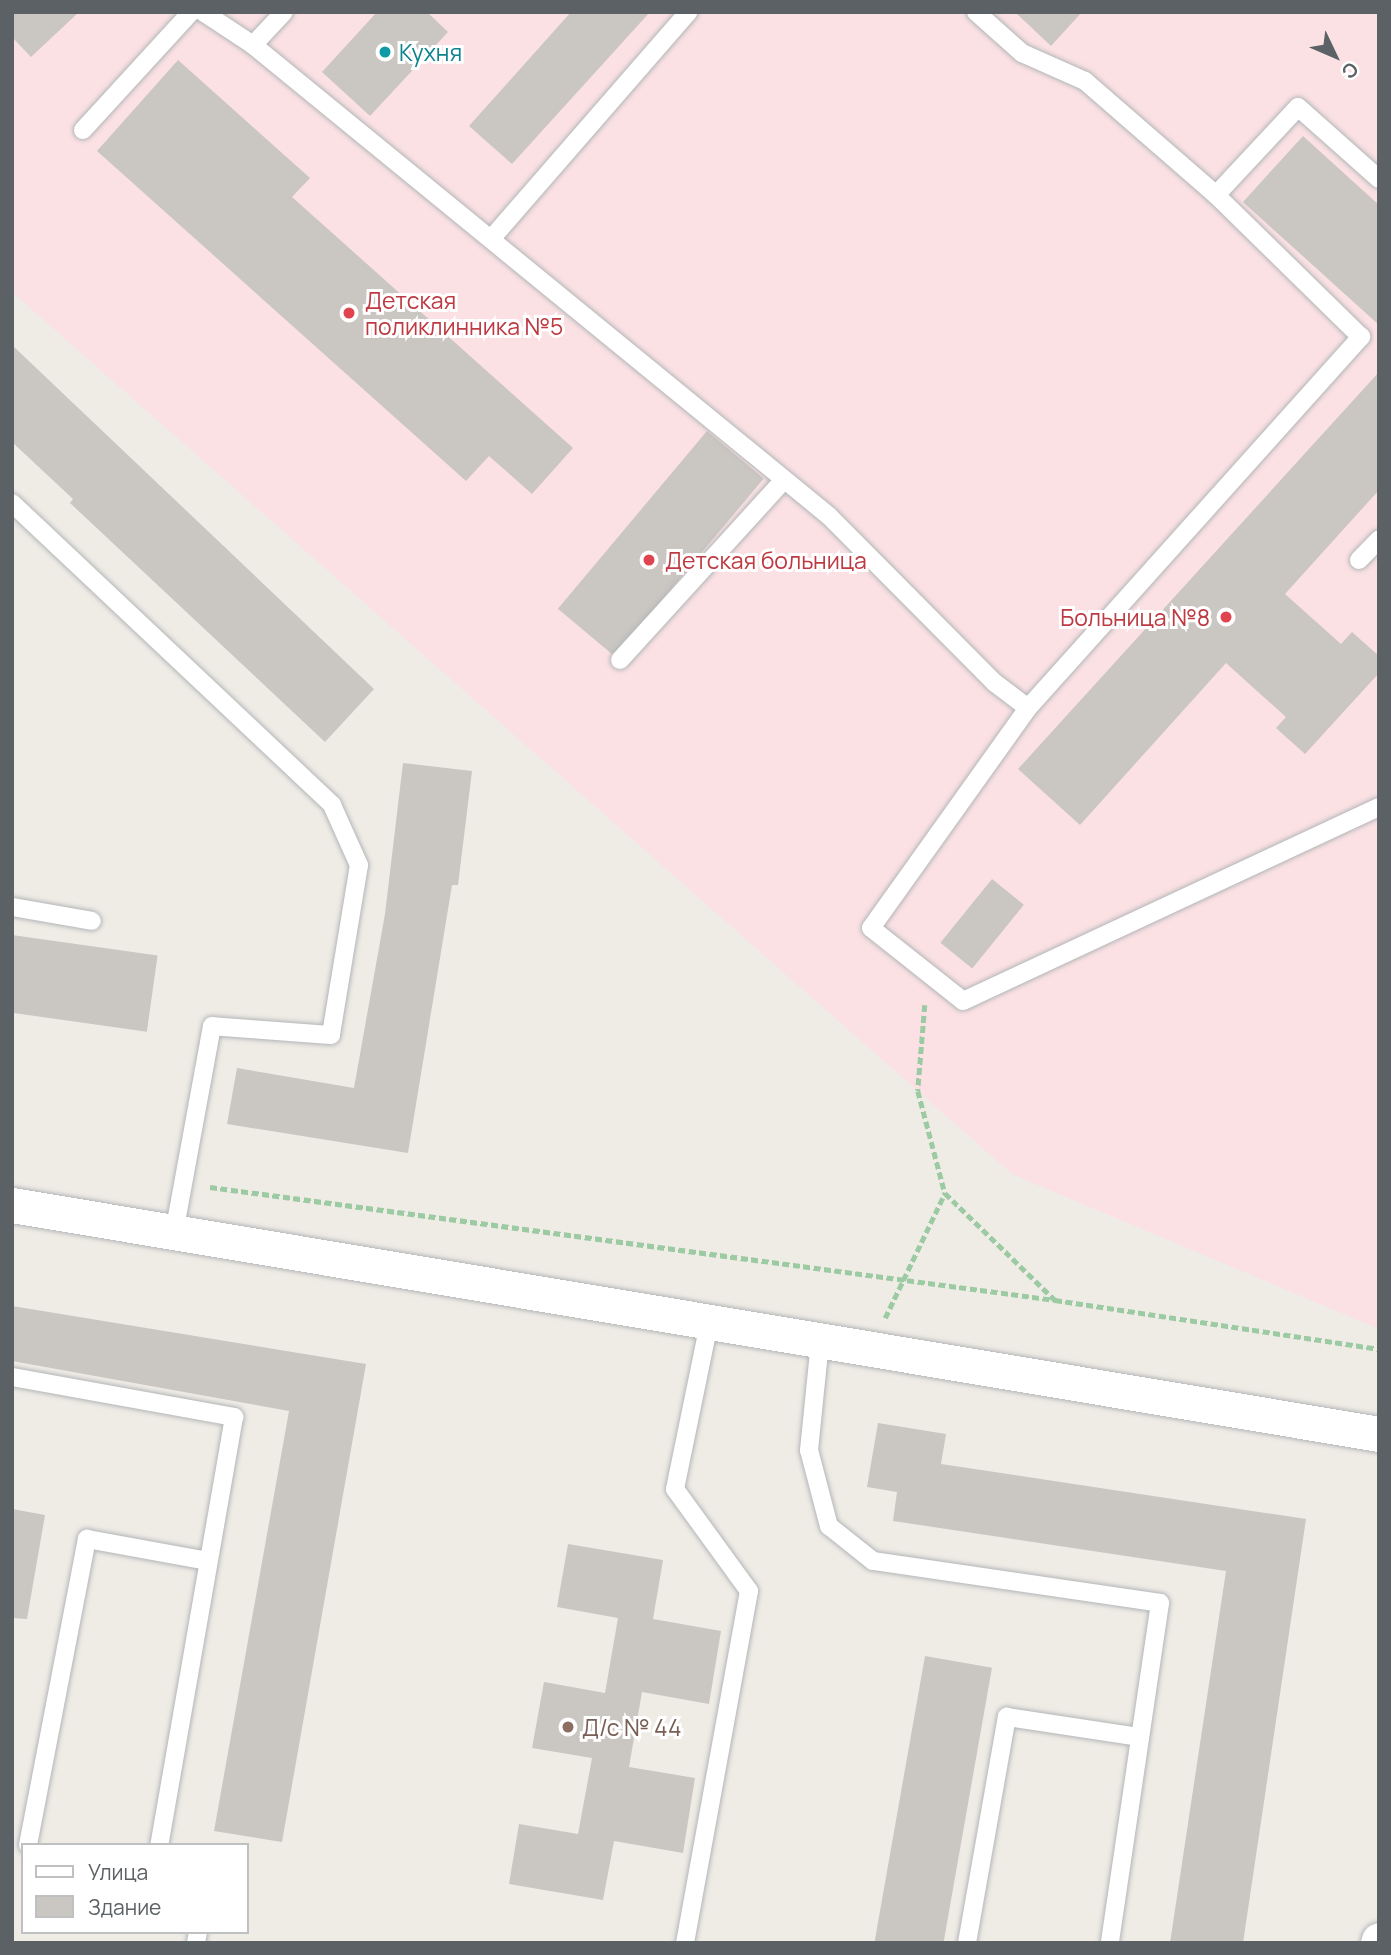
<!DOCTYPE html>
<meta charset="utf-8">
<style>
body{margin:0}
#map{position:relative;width:1391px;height:1955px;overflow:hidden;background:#efebe5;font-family:Manrope,sans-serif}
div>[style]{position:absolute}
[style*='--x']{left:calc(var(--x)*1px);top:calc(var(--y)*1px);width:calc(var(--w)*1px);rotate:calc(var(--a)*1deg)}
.medical>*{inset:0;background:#fbe1e3}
.building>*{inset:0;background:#cac6c1;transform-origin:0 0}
.path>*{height:4.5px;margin-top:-2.25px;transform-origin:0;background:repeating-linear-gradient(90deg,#9ccaa3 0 7px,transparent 0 10.5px)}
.roads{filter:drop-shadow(0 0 2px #b2b6b9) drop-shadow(0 0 2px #b2b6b9)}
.service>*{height:18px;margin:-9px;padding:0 9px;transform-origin:9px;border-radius:9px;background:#fff}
.minor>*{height:35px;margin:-17.5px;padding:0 17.5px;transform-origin:17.5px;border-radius:17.5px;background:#fff}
.dots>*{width:19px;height:19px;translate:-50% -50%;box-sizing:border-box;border:4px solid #fff;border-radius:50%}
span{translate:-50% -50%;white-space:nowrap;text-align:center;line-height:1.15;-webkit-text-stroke:6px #fff;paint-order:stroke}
.culture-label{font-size:23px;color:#0d838f}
.left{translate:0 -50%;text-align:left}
.health-label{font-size:23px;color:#be3a42}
.right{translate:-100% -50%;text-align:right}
.education-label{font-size:23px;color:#785e54}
.frame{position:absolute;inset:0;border:14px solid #5c6165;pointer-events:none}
.legend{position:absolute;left:21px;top:1843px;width:228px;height:91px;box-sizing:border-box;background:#fff;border:2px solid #bec0c1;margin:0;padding:9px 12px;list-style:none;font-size:21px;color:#5c6165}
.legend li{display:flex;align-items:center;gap:14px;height:35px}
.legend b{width:35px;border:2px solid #bec0c1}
.north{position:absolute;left:1300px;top:21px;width:70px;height:70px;-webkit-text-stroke:5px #fff;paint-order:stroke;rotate:134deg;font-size:19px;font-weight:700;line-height:28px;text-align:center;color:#5c6165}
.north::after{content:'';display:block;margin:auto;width:24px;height:32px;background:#5c6165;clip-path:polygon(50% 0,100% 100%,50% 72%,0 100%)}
</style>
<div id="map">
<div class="medical">
<div style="clip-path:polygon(12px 12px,1379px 12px,1379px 1329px,1012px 1174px,12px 292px)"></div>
</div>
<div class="building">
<div style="clip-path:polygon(12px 12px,79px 12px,31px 57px,12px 37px)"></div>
<div style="clip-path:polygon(377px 12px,427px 12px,448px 32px,370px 116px,322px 72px)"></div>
<div style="clip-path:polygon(571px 12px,650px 12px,512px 164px,469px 126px)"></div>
<div style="clip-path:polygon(1015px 12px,1082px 12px,1051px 46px)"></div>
<div style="clip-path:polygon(178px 60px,310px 178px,292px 197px,573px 448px,532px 494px,489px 456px,466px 481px,97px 151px)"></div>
<div style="clip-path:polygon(1303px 136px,1379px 205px,1379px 325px,1243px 202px)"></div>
<div style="clip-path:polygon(12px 345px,374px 689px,325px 742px,70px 503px,73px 499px,12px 442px)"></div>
<div style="clip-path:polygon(1379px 372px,1379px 490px,1285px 594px,1341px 644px,1352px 632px,1379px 656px,1379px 673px,1305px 754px,1276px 728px,1286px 717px,1226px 663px,1080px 825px,1018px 769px)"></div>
<div style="left:707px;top:431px;width:74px;height:232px;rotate:40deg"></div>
<div style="clip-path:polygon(403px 763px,472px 771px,458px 885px,452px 885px,408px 1153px,227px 1124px,237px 1068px,354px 1088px,385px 914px)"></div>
<div style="left:992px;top:879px;width:41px;height:82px;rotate:39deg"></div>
<div style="left:12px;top:935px;width:147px;height:77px;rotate:8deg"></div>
<div style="clip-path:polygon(12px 1306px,366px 1364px,282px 1842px,214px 1831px,289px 1411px,12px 1361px)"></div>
<div style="clip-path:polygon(878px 1423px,946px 1434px,941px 1464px,1306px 1519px,1243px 1943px,1170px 1943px,1226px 1571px,893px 1521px,897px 1492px,867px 1487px)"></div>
<div style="clip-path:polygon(12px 1509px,45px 1515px,27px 1619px,12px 1618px)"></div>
<div style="clip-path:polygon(568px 1544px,663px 1560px,653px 1619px,721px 1631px,709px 1704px,642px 1692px,629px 1767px,695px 1778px,683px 1853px,614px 1841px,603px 1900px,509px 1884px,519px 1824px,578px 1834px,592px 1758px,532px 1748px,544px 1682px,605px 1693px,618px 1618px,557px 1607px)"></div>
<div style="left:925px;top:1656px;width:68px;height:292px;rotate:10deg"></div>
</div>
<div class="path">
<div style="--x:925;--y:1005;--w:86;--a:94.7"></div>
<div style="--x:918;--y:1091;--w:106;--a:75.2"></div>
<div style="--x:945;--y:1193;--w:153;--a:44.2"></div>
<div style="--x:1055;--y:1300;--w:328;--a:8.6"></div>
<div style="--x:210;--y:1187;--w:853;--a:7.62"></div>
<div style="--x:885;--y:1318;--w:139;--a:-64.4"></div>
</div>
<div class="roads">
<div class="service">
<div style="--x:203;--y:12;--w:60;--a:33.4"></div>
<div style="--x:253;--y:45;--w:744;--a:39.27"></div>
<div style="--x:829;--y:516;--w:235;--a:45.2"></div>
<div style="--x:995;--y:683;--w:41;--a:37.1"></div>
<div style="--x:1028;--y:708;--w:270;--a:125.5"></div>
<div style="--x:871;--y:928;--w:117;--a:38.4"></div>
<div style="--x:963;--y:1001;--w:459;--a:-25"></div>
<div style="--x:976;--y:12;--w:62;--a:41.7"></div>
<div style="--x:1022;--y:53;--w:69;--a:24"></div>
<div style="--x:1085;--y:81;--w:174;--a:41"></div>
<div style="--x:1216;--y:195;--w:120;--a:-47"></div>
<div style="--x:1298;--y:107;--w:108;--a:41.6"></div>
<div style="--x:253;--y:45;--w:45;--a:-46.8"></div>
<div style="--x:83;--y:130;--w:160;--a:-47.5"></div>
<div style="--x:491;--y:239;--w:301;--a:-49"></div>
<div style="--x:12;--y:503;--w:440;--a:43.3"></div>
<div style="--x:332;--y:805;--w:66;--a:65.8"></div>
<div style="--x:359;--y:865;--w:172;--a:99.4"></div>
<div style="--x:331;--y:1035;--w:119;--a:-175.7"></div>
<div style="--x:212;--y:1026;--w:210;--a:100.4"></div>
<div style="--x:1359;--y:560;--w:29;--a:-46"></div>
<div style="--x:620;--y:660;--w:242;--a:-47.7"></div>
<div style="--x:1028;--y:708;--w:499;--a:-48.1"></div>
<div style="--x:1361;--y:337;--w:203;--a:-135.6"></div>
<div style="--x:12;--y:907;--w:81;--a:9.9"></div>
<div style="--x:820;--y:1342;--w:109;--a:95.8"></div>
<div style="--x:809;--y:1450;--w:79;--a:75.3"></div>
<div style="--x:829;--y:1526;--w:56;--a:38.5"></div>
<div style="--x:873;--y:1561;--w:290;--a:8.3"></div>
<div style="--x:1160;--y:1603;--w:344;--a:98.4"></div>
<div style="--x:12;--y:1377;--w:226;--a:10.2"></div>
<div style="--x:234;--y:1417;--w:435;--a:99.9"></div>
<div style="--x:28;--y:1845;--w:312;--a:-79.1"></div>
<div style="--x:87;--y:1539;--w:123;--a:10.3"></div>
<div style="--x:196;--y:1943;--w:11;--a:-80"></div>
<div style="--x:685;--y:1943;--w:358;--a:-79.7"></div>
<div style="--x:749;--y:1591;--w:126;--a:-126"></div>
<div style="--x:675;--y:1489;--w:169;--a:-78.4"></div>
<div style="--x:967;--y:1943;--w:230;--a:-80"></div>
<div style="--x:1007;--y:1717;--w:134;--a:8.6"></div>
</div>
<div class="minor">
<div style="--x:12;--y:1205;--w:1386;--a:9.51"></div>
<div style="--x:1378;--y:1943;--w:3;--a:-72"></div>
</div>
</div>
<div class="dots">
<div style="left:385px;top:52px;background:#0f9aa8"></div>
<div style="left:349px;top:313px;background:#e0444e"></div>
<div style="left:649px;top:560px;background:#e0444e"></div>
<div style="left:1226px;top:617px;background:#e0444e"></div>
<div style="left:568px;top:1727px;background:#8d6e63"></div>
</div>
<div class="culture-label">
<span class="left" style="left:399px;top:52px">Кухня</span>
</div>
<div class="health-label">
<span class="left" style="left:365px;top:313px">Детская<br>поликлинника №5</span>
<span class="left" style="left:665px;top:560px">Детская больница</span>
<span class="right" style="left:1210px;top:617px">Больница №8</span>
</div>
<div class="education-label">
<span class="left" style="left:582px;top:1727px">Д/с № 44</span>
</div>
<div class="frame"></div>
<ul class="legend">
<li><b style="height:9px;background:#fff"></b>Улица</li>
<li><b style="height:19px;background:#cac6c1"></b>Здание</li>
</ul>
<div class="north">С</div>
</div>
